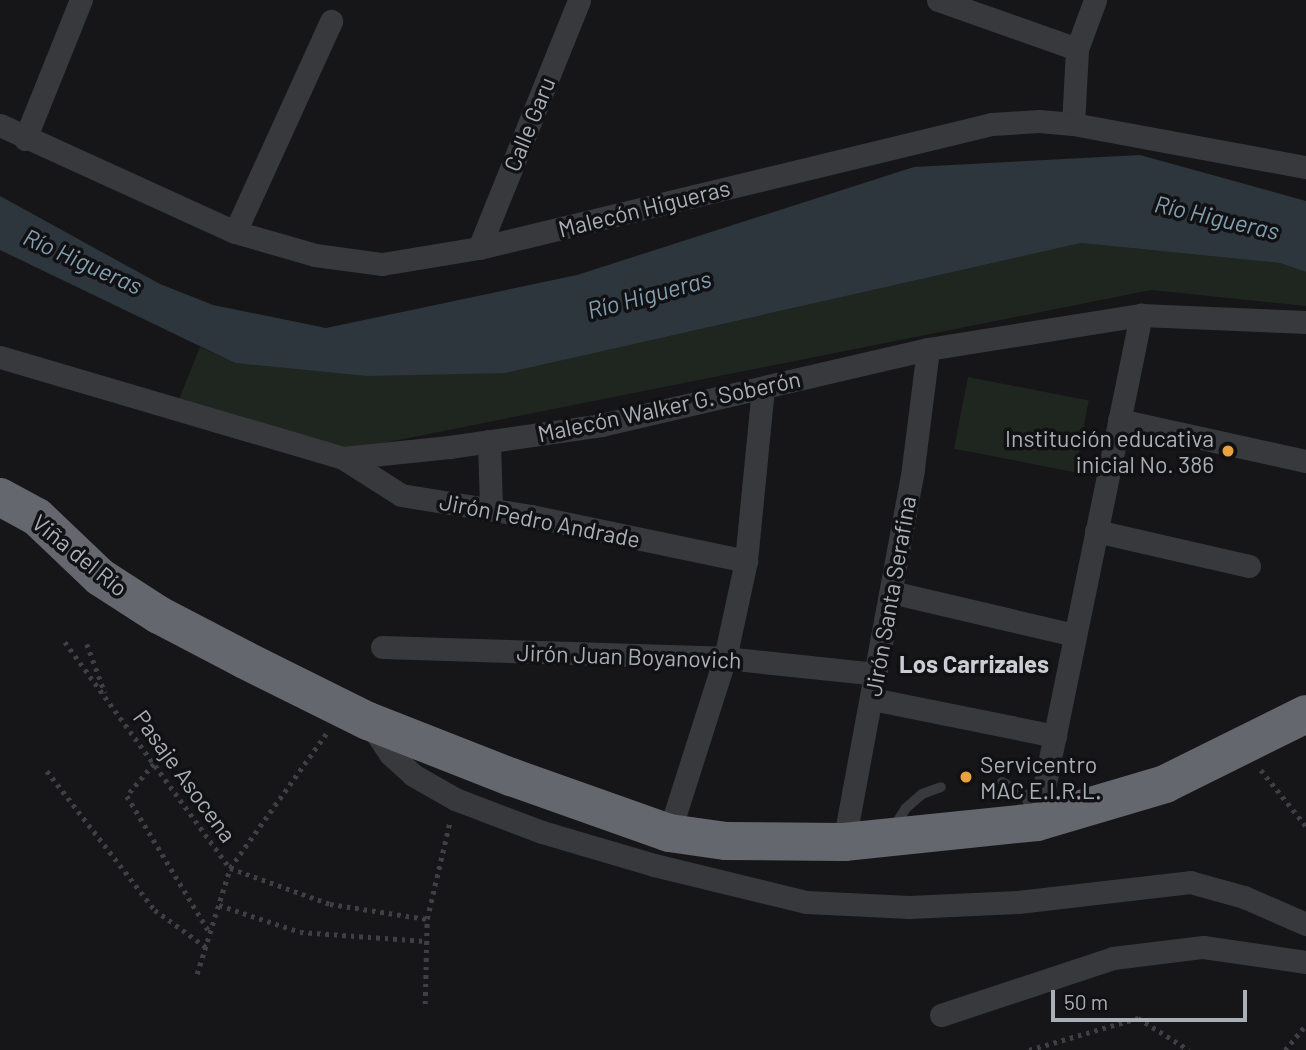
<!DOCTYPE html>
<meta charset="utf-8">
<style>
body{margin:0}
#map{position:relative;width:1306px;height:1050px;overflow:hidden;background:#161618;font-family:Barlow,sans-serif}
div>[style]{position:absolute}
[style*='--x']{left:calc(var(--x)*1px);top:calc(var(--y)*1px);width:calc(var(--w)*1px);rotate:calc(var(--a)*1deg)}
.green>*{inset:0;background:#1f261f;transform-origin:0 0}
.water>*{inset:0;background:#2d363c}
.path>*{height:4.5px;margin-top:-2.25px;transform-origin:0;background:repeating-linear-gradient(90deg,#3e4044 0 3.5px,transparent 0 8.5px)}
.lane>*{height:10px;margin:-5px;padding:0 5px;transform-origin:5px;border-radius:5px;background:#37393d}
.street>*{height:23px;margin:-11.5px;padding:0 11.5px;transform-origin:11.5px;border-radius:11.5px;background:#37393d}
.highway>*{height:38px;margin:-19px;padding:0 19px;transform-origin:19px;border-radius:19px;background:#64676e}
.dots>*{width:19px;height:19px;translate:-50% -50%;box-sizing:border-box;border:4px solid #111113;border-radius:50%}
span{translate:-50% -50%;white-space:nowrap;text-align:center;line-height:1.15;-webkit-text-stroke:7px #111113;paint-order:stroke}
.street-label{font-size:23px;color:#a9afb7}
.poi-label{font-size:23px;color:#a9afb7}
.right{translate:-100% -50%;text-align:right}
.left{translate:0 -50%;text-align:left}
.water-label{font-size:24px;color:#829eb1;font-style:italic}
.neighbourhood-label{font-size:24px;color:#cacdd4;font-weight:700}
.scale{position:absolute;left:1051px;top:990px;width:196px;height:32px;box-sizing:border-box;border:4px solid #a9afb7;border-top:0;padding-left:9px;font-size:21px;line-height:24px;white-space:nowrap;color:#a9afb7;-webkit-text-stroke:5px #111113;paint-order:stroke}
</style>
<div id="map">
<div class="green">
<div style="clip-path:polygon(1081px 243px,1280px 263px,1306px 272px,1306px 306px,1151px 290px,353px 449px,178px 402px,200px 347px,235px 363px,506px 373px)"></div>
<div style="left:968px;top:377px;width:123px;height:73px;rotate:11deg"></div>
</div>
<div class="water">
<div style="clip-path:polygon(1140px 155px,1306px 201px,1306px 272px,1280px 263px,1081px 243px,506px 373px,367px 376px,235px 363px,0 250px,0 196px,160px 284px,213px 305px,326px 328px,577px 275px,914px 167px)"></div>
</div>
<div class="path">
<div style="--x:65;--y:642;--w:280;--a:53.9"></div>
<div style="--x:230;--y:868;--w:106;--a:19.8"></div>
<div style="--x:330;--y:904;--w:98;--a:8.8"></div>
<div style="--x:87;--y:644;--w:52;--a:69.8"></div>
<div style="--x:154;--y:764;--w:42;--a:130.2"></div>
<div style="--x:127;--y:796;--w:160;--a:58.8"></div>
<div style="--x:1261;--y:770;--w:72;--a:51.2"></div>
<div style="--x:47;--y:771;--w:176;--a:52.2"></div>
<div style="--x:155;--y:910;--w:63;--a:36"></div>
<div style="--x:219;--y:905;--w:85;--a:18.4"></div>
<div style="--x:300;--y:932;--w:126;--a:4.1"></div>
<div style="--x:197;--y:974;--w:111;--a:-72.7"></div>
<div style="--x:230;--y:868;--w:165;--a:-54.4"></div>
<div style="--x:425;--y:1004;--w:85;--a:-88.7"></div>
<div style="--x:427;--y:919;--w:101;--a:-76.8"></div>
<div style="--x:1029;--y:1050;--w:114;--a:-16.4"></div>
<div style="--x:1138;--y:1018;--w:60;--a:32.1"></div>
<div style="--x:1285;--y:1050;--w:33;--a:-50"></div>
</div>
<div class="lane">
<div style="--x:1002;--y:782;--w:25;--a:29"></div>
<div style="--x:1024;--y:794;--w:25;--a:63"></div>
<div style="--x:894;--y:827;--w:22;--a:-58"></div>
<div style="--x:906;--y:808;--w:21;--a:-41"></div>
<div style="--x:922;--y:794;--w:20;--a:-20"></div>
</div>
<div class="street">
<div style="--x:938;--y:0;--w:147;--a:19.4"></div>
<div style="--x:1073;--y:124;--w:75;--a:-86.9"></div>
<div style="--x:1077;--y:49;--w:52;--a:-69.8"></div>
<div style="--x:0;--y:125;--w:258;--a:24.5"></div>
<div style="--x:235;--y:232;--w:83;--a:16"></div>
<div style="--x:315;--y:255;--w:68;--a:7.7"></div>
<div style="--x:382;--y:264;--w:98;--a:-9.4"></div>
<div style="--x:479;--y:248;--w:528;--a:-13.59"></div>
<div style="--x:992;--y:124;--w:47;--a:-3.7"></div>
<div style="--x:1039;--y:121;--w:34;--a:5"></div>
<div style="--x:1073;--y:124;--w:237;--a:10.5"></div>
<div style="--x:25;--y:139;--w:150;--a:-68.1"></div>
<div style="--x:235;--y:232;--w:232;--a:-65.5"></div>
<div style="--x:479;--y:248;--w:267;--a:-68"></div>
<div style="--x:0;--y:357;--w:358;--a:16.4"></div>
<div style="--x:343;--y:458;--w:107;--a:-5.9"></div>
<div style="--x:449;--y:447;--w:154;--a:-8.2"></div>
<div style="--x:601;--y:425;--w:336;--a:-13.1"></div>
<div style="--x:928;--y:349;--w:216;--a:-9.1"></div>
<div style="--x:1141;--y:315;--w:165;--a:2.4"></div>
<div style="--x:1119;--y:420;--w:191;--a:12.4"></div>
<div style="--x:489;--y:441;--w:68;--a:88.3"></div>
<div style="--x:343;--y:458;--w:69;--a:32.5"></div>
<div style="--x:401;--y:495;--w:132;--a:9.2"></div>
<div style="--x:531;--y:516;--w:220;--a:11.8"></div>
<div style="--x:1096;--y:531;--w:157;--a:12.9"></div>
<div style="--x:891;--y:592;--w:189;--a:13.2"></div>
<div style="--x:382;--y:647;--w:343;--a:1.8"></div>
<div style="--x:725;--y:658;--w:152;--a:6"></div>
<div style="--x:872;--y:699;--w:187;--a:11.4"></div>
<div style="--x:370;--y:724;--w:36;--a:56"></div>
<div style="--x:390;--y:754;--w:31;--a:42"></div>
<div style="--x:413;--y:775;--w:48;--a:29.7"></div>
<div style="--x:455;--y:799;--w:93;--a:20.8"></div>
<div style="--x:542;--y:832;--w:117;--a:16.4"></div>
<div style="--x:654;--y:865;--w:156;--a:13.7"></div>
<div style="--x:806;--y:902;--w:103;--a:2.8"></div>
<div style="--x:909;--y:907;--w:109;--a:-2.6"></div>
<div style="--x:1018;--y:902;--w:173;--a:-6.6"></div>
<div style="--x:1190;--y:882;--w:56;--a:15.5"></div>
<div style="--x:1244;--y:897;--w:68;--a:23.5"></div>
<div style="--x:1037;--y:822;--w:518;--a:-78.41"></div>
<div style="--x:669;--y:833;--w:184;--a:-72.3"></div>
<div style="--x:725;--y:658;--w:99;--a:-77.8"></div>
<div style="--x:746;--y:561;--w:174;--a:-84.4"></div>
<div style="--x:844;--y:842;--w:380;--a:-79.5"></div>
<div style="--x:913;--y:468;--w:120;--a:-82.8"></div>
<div style="--x:941;--y:1015;--w:181;--a:-18.3"></div>
<div style="--x:1113;--y:958;--w:91;--a:-7"></div>
<div style="--x:1203;--y:947;--w:104;--a:8.3"></div>
</div>
<div class="highway">
<div style="--x:0;--y:497;--w:42;--a:28.4"></div>
<div style="--x:37;--y:517;--w:87;--a:43.6"></div>
<div style="--x:100;--y:577;--w:70;--a:32.8"></div>
<div style="--x:159;--y:615;--w:97;--a:27.6"></div>
<div style="--x:245;--y:660;--w:137;--a:26.4"></div>
<div style="--x:368;--y:721;--w:154;--a:21.4"></div>
<div style="--x:511;--y:777;--w:168;--a:19.5"></div>
<div style="--x:669;--y:833;--w:58;--a:8"></div>
<div style="--x:726;--y:841;--w:118;--a:0.5"></div>
<div style="--x:844;--y:842;--w:194;--a:-5.9"></div>
<div style="--x:1037;--y:822;--w:134;--a:-16.5"></div>
<div style="--x:1165;--y:784;--w:157;--a:-26.4"></div>
</div>
<div class="dots">
<div style="left:1228px;top:451px;background:#e9a23d"></div>
<div style="left:966px;top:777px;background:#e9a23d"></div>
</div>
<div class="street-label">
<span style="left:529px;top:124px;rotate:-68deg">Calle Garu</span>
<span style="left:644px;top:208px;rotate:-14deg">Malecón Higueras</span>
<span style="left:669px;top:406px;rotate:-12deg">Malecón Walker G. Soberón</span>
<span style="left:540px;top:520px;rotate:11deg">Jirón Pedro Andrade</span>
<span style="left:80px;top:555px;rotate:39deg">Viña del Río</span>
<span style="left:890px;top:596px;rotate:-80deg">Jirón Santa Serafina</span>
<span style="left:629px;top:656px;rotate:2deg">Jirón Juan Boyanovich</span>
<span style="left:185px;top:776px;rotate:54deg">Pasaje Asocena</span>
</div>
<div class="poi-label">
<span class="right" style="left:1214px;top:451px">Institución educativa<br>inicial No. 386</span>
<span class="left" style="left:980px;top:777px">Servicentro<br>MAC E.I.R.L.</span>
</div>
<div class="water-label">
<span style="left:1217px;top:217px;rotate:13deg">Río Higueras</span>
<span style="left:83px;top:261px;rotate:24deg">Río Higueras</span>
<span style="left:649px;top:294px;rotate:-15deg">Río Higueras</span>
</div>
<div class="neighbourhood-label">
<span style="left:974px;top:664px">Los Carrizales</span>
</div>
<div class="scale">50 m</div>
</div>
